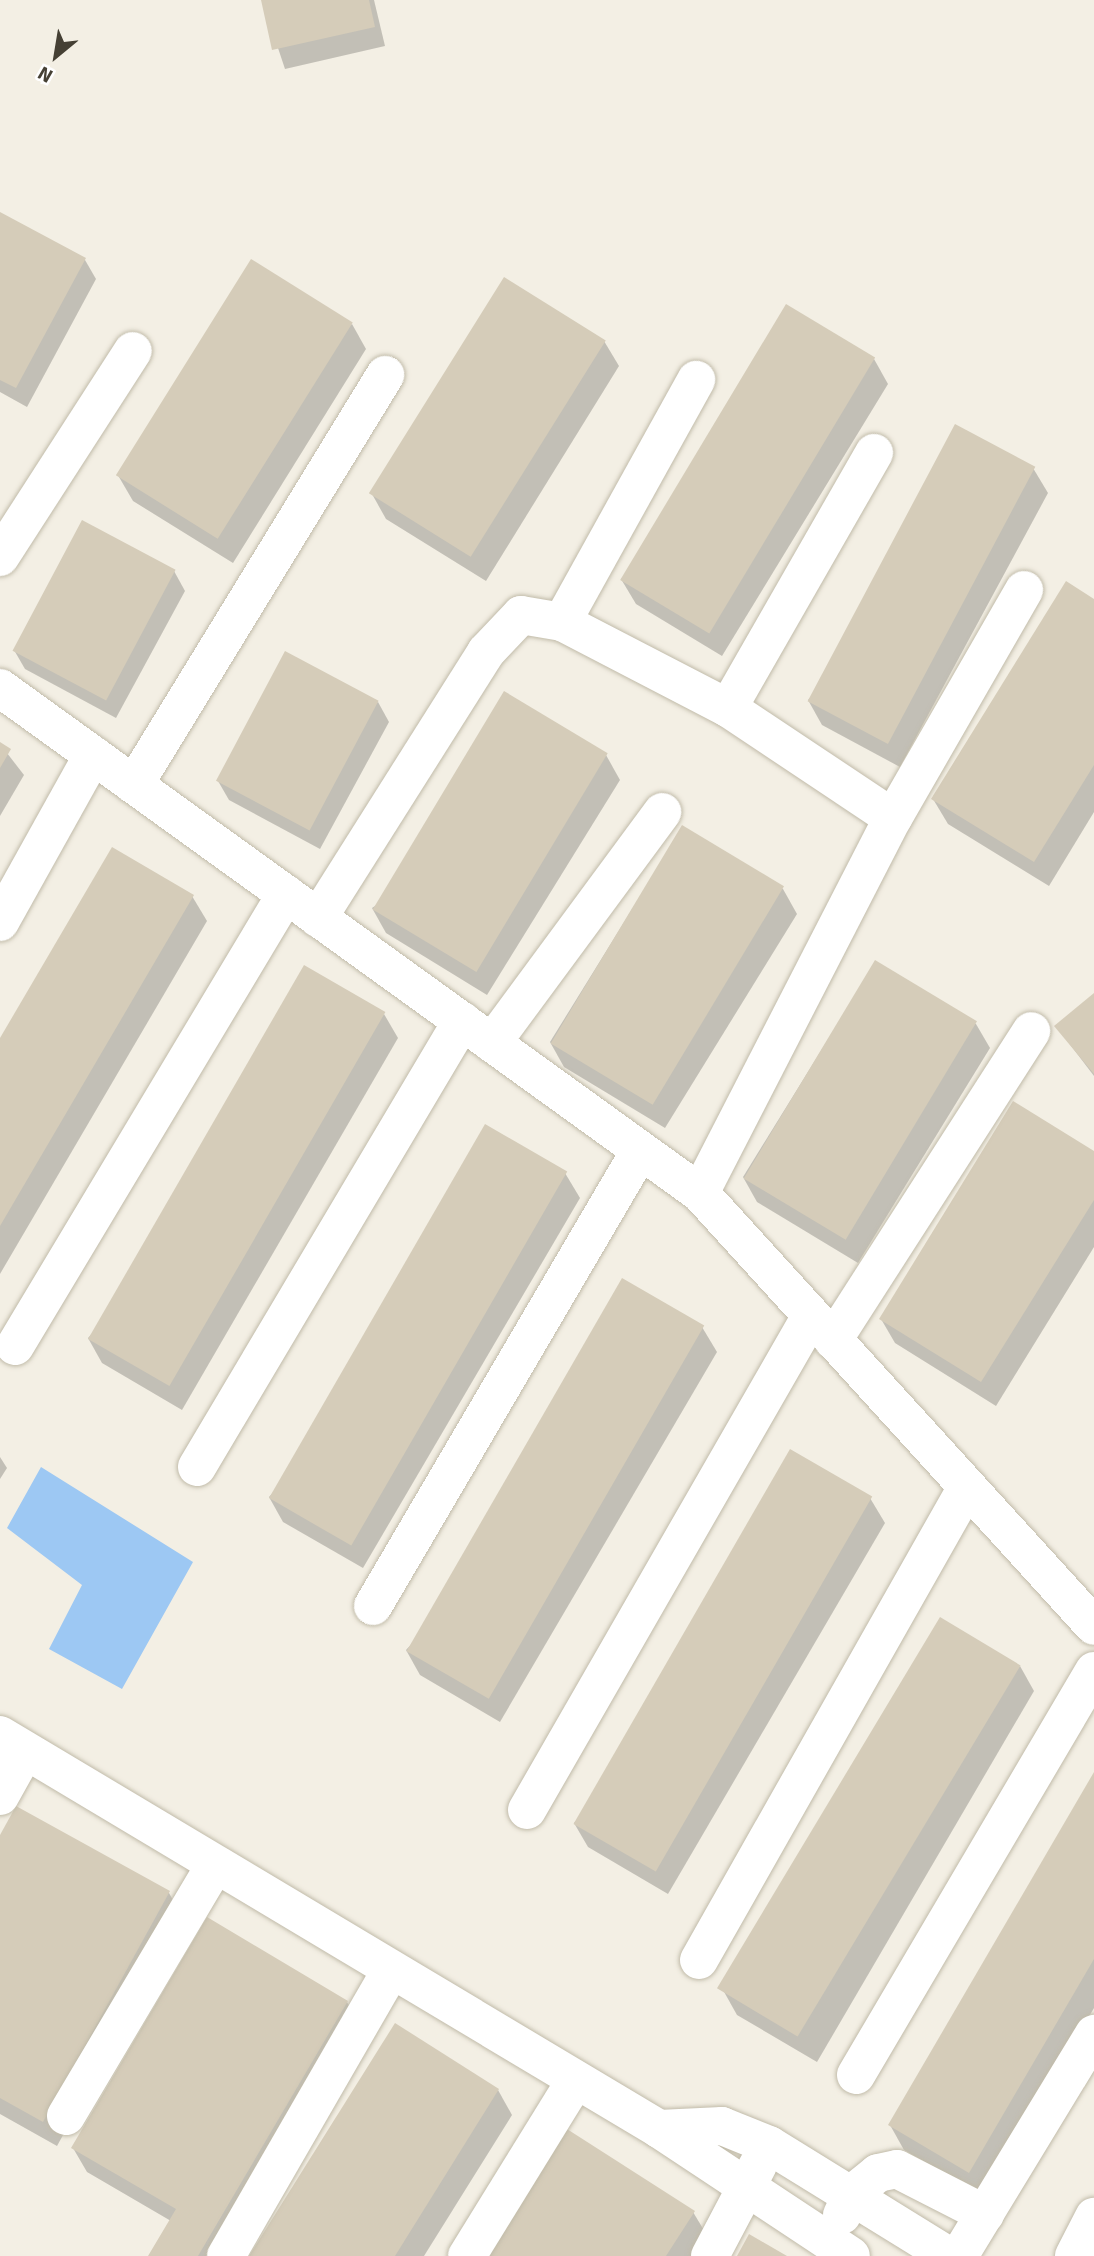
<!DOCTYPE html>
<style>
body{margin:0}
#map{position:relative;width:1094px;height:2256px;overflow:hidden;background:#f3efe4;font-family:Signika,sans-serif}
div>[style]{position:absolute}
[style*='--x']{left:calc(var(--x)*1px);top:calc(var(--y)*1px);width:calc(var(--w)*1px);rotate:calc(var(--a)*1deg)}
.water>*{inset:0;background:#9dc8f3}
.shadow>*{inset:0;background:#0003}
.building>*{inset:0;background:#d5ccb9;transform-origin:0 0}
.roads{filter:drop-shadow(0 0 2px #c1bba9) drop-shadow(0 0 2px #c1bba9)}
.minor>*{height:38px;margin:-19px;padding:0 19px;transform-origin:19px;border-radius:19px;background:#fff}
span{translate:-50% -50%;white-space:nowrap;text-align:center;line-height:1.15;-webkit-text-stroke:5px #fff;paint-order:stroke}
.north{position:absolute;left:21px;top:21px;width:70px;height:70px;-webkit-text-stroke:5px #fff;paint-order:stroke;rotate:210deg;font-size:19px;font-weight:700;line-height:28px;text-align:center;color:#454034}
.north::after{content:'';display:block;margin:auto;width:24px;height:32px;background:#454034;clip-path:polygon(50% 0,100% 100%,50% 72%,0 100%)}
</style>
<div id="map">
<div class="water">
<div style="clip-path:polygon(41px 1467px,193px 1562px,122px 1689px,49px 1649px,82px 1585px,7px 1528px)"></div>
</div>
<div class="shadow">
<div style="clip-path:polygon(262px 0,374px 0,385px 46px,285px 69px)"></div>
<div style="clip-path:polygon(0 214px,85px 260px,96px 279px,27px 407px,0 392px)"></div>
<div style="clip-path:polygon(352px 324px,366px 349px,233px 563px,133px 501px,119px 477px)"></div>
<div style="clip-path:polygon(604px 341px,619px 366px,486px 581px,386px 519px,372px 494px)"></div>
<div style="clip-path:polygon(874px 359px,888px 384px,722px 656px,636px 604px,621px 579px)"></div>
<div style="clip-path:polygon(1033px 468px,1048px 493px,900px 767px,822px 725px,808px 700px)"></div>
<div style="clip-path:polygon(174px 571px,185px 591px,116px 718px,25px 669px,14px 650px)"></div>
<div style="clip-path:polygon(1094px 601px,1094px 812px,1049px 886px,948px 824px,933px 799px)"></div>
<div style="clip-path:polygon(378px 702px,389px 722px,320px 849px,229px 800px,218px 781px)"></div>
<div style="clip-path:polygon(0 744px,24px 775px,0 816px)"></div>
<div style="clip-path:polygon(606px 755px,620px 780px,487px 995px,386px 933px,372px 908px)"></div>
<div style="clip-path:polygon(683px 827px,783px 889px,797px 914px,665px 1128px,564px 1067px,550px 1042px)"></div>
<div style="clip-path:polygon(192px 896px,207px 921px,0 1274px,0 1042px)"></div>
<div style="clip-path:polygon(876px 962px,976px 1024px,990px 1048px,858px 1263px,757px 1202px,743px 1177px)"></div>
<div style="clip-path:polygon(1094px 995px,1094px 1076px,1056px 1026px)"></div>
<div style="clip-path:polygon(384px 1014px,398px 1038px,182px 1410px,102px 1363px,88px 1338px)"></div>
<div style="clip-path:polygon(1094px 1153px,1094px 1247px,996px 1406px,895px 1343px,881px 1319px)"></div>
<div style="clip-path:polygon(565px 1173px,580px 1198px,363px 1568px,283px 1522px,269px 1497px)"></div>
<div style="clip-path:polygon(702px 1327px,717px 1352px,500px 1722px,420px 1675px,406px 1650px)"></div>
<div style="clip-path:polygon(0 1457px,7px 1468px,0 1479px)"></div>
<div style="clip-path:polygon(870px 1498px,885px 1523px,668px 1894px,588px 1847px,574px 1823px)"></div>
<div style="clip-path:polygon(1020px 1666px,1034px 1691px,817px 2062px,737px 2015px,723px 1990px)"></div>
<div style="clip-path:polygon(1094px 1776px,1094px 2008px,984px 2196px,904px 2150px,890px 2125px)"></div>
<div style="clip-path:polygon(17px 1808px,169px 1893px,183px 1918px,57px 2146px,0 2114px,0 1839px)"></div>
<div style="clip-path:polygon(347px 2002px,361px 2027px,226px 2256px,150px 2256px,171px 2221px,87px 2172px,73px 2148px)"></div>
<div style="clip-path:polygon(498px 2090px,512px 2115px,424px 2256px,251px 2256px)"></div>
<div style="clip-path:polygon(693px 2212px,708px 2237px,695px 2256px,472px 2256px)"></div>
</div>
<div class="building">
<div style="clip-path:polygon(261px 0,369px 0,375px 27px,272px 50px)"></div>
<div style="clip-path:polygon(0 212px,86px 258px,16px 388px,0 380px)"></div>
<div style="left:251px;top:259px;width:120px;height:255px;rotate:32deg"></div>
<div style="left:504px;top:277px;width:120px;height:255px;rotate:32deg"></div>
<div style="left:786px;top:304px;width:104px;height:322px;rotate:31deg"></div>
<div style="left:955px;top:424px;width:91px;height:314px;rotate:28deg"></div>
<div style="left:82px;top:520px;width:106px;height:148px;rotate:28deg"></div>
<div style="clip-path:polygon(1066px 581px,1094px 599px,1094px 765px,1034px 862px,931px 799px)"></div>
<div style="left:285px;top:651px;width:106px;height:147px;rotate:28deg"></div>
<div style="left:504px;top:691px;width:121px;height:255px;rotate:31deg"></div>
<div style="clip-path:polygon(0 742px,11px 749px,0 768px)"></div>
<div style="left:682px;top:825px;width:119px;height:255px;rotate:31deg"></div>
<div style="clip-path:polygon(112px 847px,194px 895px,0 1226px,0 1038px)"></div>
<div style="left:875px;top:960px;width:119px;height:255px;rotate:31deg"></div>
<div style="left:304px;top:965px;width:94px;height:432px;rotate:30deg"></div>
<div style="clip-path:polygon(1094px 993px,1094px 1074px,1054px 1026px)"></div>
<div style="clip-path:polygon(1013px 1101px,1094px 1151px,1094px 1200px,981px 1382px,879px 1319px)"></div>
<div style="left:485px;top:1124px;width:95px;height:432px;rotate:30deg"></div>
<div style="left:622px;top:1278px;width:95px;height:431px;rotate:30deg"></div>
<div style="left:790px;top:1449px;width:95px;height:433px;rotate:30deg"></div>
<div style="left:940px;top:1617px;width:94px;height:433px;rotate:31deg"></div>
<div style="clip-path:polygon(1094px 1772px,1094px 1959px,969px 2173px,888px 2125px)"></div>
<div style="clip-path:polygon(16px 1806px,170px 1891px,43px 2122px,0 2098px,0 1835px)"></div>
<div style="clip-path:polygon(207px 1917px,348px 2001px,198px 2256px,148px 2256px,176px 2209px,71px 2148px)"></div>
<div style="clip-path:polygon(395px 2023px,499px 2089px,395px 2256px,249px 2256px)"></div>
<div style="clip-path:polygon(556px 2122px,695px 2211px,666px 2256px,470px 2256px)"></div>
<div style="clip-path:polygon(749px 2234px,787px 2256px,737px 2256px)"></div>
</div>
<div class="roads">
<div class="minor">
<div style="--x:0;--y:557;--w:245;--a:-57.2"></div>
<div style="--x:562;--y:622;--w:277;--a:-61"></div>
<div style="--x:0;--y:688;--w:863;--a:35.81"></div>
<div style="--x:700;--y:1193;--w:585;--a:47.7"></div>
<div style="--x:728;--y:708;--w:294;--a:-60.2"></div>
<div style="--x:134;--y:785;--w:481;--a:-58.5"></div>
<div style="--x:318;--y:918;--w:315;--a:-57.7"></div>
<div style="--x:486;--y:652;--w:51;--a:-46.6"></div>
<div style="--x:521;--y:615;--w:42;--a:9.7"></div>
<div style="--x:562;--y:622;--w:187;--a:27.4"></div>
<div style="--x:728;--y:708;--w:198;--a:33.7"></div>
<div style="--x:0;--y:922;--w:191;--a:-60.9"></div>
<div style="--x:492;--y:1043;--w:287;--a:-53.6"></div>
<div style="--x:700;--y:1193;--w:422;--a:-62.8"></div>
<div style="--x:893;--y:818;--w:263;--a:-60.1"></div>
<div style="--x:833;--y:1340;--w:367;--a:-57.3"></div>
<div style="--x:15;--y:1346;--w:527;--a:-59.05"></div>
<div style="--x:197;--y:1467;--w:519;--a:-59.28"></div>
<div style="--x:373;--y:1606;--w:528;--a:-59.6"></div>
<div style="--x:0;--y:1735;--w:768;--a:30.87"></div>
<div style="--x:659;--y:2129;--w:230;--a:33.5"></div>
<div style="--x:0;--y:1796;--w:51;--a:-60.9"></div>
<div style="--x:527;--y:1810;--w:570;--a:-60.11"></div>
<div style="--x:699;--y:1960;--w:544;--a:-60.46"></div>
<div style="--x:856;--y:2075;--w:469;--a:-59.5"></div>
<div style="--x:66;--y:2116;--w:292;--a:-59.3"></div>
<div style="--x:659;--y:2129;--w:63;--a:-2.7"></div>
<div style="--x:722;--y:2126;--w:51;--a:22"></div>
<div style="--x:769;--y:2145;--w:211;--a:31.7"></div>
<div style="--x:842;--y:2215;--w:23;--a:-65"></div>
<div style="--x:852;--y:2194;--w:33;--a:-39"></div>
<div style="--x:878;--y:2173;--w:19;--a:-12"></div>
<div style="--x:897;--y:2169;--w:99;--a:27.1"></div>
<div style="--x:226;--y:2256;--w:330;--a:-60"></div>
<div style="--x:467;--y:2256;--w:203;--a:-58.3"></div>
<div style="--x:710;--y:2256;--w:103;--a:-62.2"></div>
<div style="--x:959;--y:2256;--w:260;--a:-58.7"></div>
<div style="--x:1074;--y:2256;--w:44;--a:-62.9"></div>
</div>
</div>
<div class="north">N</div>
</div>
